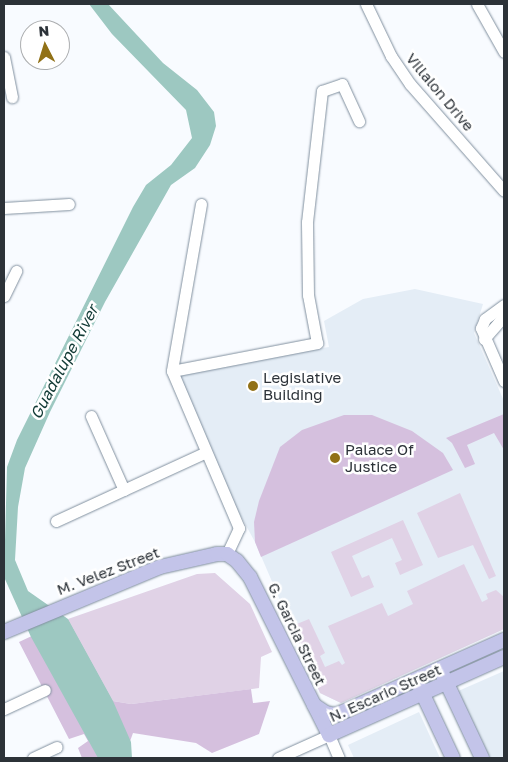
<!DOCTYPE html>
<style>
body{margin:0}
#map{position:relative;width:508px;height:762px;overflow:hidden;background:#f8fbff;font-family:"Golos Text",sans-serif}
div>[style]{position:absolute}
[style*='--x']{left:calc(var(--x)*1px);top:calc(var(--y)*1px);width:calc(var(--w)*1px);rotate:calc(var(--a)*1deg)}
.built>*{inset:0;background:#e4edf6}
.green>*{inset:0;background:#e0d2e6}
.forest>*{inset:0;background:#d5c0de}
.water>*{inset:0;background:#9dc8c1}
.roads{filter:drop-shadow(0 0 1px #81909f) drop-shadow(0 0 1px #81909f)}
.minor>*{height:11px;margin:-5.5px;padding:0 5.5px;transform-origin:5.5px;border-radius:5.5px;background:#fff}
.major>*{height:14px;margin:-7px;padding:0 7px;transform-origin:7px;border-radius:7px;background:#c3c4e9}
.dots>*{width:14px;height:14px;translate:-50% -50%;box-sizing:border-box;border:2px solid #fff;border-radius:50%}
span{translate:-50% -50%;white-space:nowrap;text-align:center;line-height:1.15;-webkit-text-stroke:5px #fff;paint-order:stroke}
.street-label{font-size:15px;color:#2c3238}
.poi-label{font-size:15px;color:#2c3238}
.left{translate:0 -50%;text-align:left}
.water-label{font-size:16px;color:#113a35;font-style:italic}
.frame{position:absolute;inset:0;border:5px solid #2c3238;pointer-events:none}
.north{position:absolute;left:20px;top:20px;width:50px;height:50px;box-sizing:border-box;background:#fff;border:1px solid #abadaf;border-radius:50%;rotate:355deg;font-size:14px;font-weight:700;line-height:20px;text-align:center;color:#2c3238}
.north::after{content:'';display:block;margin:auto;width:18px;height:22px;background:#917117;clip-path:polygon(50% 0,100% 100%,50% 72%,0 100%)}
</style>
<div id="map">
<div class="built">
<div style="clip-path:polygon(415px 289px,483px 304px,474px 333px,504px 401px,504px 629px,341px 703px,320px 693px,255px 542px,232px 500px,174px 372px,329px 347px,324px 321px,363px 299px)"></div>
<div style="clip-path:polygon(504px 671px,504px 758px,490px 758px,456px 692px)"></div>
<div style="clip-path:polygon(419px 712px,440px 758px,354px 758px,348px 745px)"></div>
</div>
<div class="green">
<div style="clip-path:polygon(460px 493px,496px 576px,489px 579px,473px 545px,438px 558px,417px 513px)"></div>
<div style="clip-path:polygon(403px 520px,423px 565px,400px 575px,395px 563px,402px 560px,392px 538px,352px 556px,362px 578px,369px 575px,374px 587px,351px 597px,331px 552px)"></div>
<div style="clip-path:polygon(464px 564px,482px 602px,488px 599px,486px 594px,496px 590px,504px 597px,504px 629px,341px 703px,320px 693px,292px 626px,309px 619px,325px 653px,320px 656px,325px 667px,339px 661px,342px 665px,345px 663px,328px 626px,382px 603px,388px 616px,413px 604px,407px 591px)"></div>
<div style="clip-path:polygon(215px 573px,250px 604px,272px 652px,261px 657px,259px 688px,131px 704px,113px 701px,68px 619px,197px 574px)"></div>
</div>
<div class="forest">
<div style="clip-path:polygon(504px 414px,504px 450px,494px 433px,467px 445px,475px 464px,465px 468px,452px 443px,446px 438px)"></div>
<div style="clip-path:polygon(344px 415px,372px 415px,412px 431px,443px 453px,453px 470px,261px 557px,255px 542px,254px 522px,259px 501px,280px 447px,302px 430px)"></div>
<div style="clip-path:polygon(68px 619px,113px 701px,131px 704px,251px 689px,253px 703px,270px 701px,259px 734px,212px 753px,196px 743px,133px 733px,124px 758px,82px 758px,78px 748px,88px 741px,84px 734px,69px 739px,19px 642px)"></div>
</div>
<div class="water">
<div style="clip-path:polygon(89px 4px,108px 4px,163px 63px,197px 90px,214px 112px,216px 126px,210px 145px,195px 168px,171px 185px,105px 302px,50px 412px,25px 468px,18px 507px,15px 560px,28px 591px,68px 619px,113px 701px,131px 742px,132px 758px,98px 758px,31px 637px,4px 577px,7px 467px,17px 440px,133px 207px,146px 185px,171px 165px,192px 138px,186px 110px,112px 34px)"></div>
</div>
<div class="roads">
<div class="minor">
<div style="--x:366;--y:4;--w:58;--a:64.3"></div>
<div style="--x:391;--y:56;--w:34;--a:56"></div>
<div style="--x:410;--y:84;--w:142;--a:48.7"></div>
<div style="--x:477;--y:4;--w:55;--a:60.6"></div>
<div style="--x:4;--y:57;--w:41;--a:78.7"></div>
<div style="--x:201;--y:204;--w:169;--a:99.9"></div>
<div style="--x:172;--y:371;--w:171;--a:66.9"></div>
<div style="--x:239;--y:528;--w:29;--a:115"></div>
<div style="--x:4;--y:208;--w:65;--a:-3.5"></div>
<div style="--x:4;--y:296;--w:28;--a:-64"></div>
<div style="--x:504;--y:305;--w:24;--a:144"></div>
<div style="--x:485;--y:319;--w:10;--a:114"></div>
<div style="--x:481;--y:328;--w:58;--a:66.5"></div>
<div style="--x:484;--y:339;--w:30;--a:-49"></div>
<div style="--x:172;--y:371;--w:148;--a:-10.9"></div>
<div style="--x:317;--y:343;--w:49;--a:-100.6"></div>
<div style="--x:308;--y:295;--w:73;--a:-90.8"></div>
<div style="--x:307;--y:222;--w:132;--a:-83.5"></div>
<div style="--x:322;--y:91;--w:21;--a:-19"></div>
<div style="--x:342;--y:84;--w:41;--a:65.3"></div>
<div style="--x:91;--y:416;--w:81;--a:66"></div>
<div style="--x:56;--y:521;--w:163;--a:-24.7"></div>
<div style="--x:4;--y:709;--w:45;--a:-24.9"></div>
<div style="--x:33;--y:758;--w:26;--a:-25"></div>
<div style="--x:278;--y:758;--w:56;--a:-24.3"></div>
<div style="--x:329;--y:735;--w:25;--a:67"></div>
</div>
<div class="major">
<div style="--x:4;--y:632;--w:169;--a:-22.6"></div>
<div style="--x:160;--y:567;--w:58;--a:-12.8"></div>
<div style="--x:217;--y:554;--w:10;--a:0"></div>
<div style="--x:227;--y:554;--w:12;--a:35"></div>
<div style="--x:237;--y:561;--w:21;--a:51"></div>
<div style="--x:250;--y:577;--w:177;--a:63.4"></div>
<div style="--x:329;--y:735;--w:192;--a:-24"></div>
<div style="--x:443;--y:675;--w:92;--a:64.8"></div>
<div style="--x:420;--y:688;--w:77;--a:64.8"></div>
<div style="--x:314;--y:705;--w:14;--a:34"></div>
<div style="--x:326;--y:713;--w:10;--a:11"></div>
<div style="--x:336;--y:715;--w:184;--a:-24.1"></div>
</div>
</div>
<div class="dots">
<div style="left:253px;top:386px;background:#917117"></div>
<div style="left:335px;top:458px;background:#917117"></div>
</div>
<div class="street-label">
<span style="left:440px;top:92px;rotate:50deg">Villalon Drive</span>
<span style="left:108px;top:571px;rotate:-21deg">M. Velez Street</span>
<span style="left:297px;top:634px;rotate:64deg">G. Garcia Street</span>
<span style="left:385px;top:693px;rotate:-24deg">N. Escario Street</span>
</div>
<div class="poi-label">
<span class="left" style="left:263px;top:386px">Legislative<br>Building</span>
<span class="left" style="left:345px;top:458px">Palace Of<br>Justice</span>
</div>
<div class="water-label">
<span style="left:64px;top:362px;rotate:-62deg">Guadalupe River</span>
</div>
<div class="frame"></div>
<div class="north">N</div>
</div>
